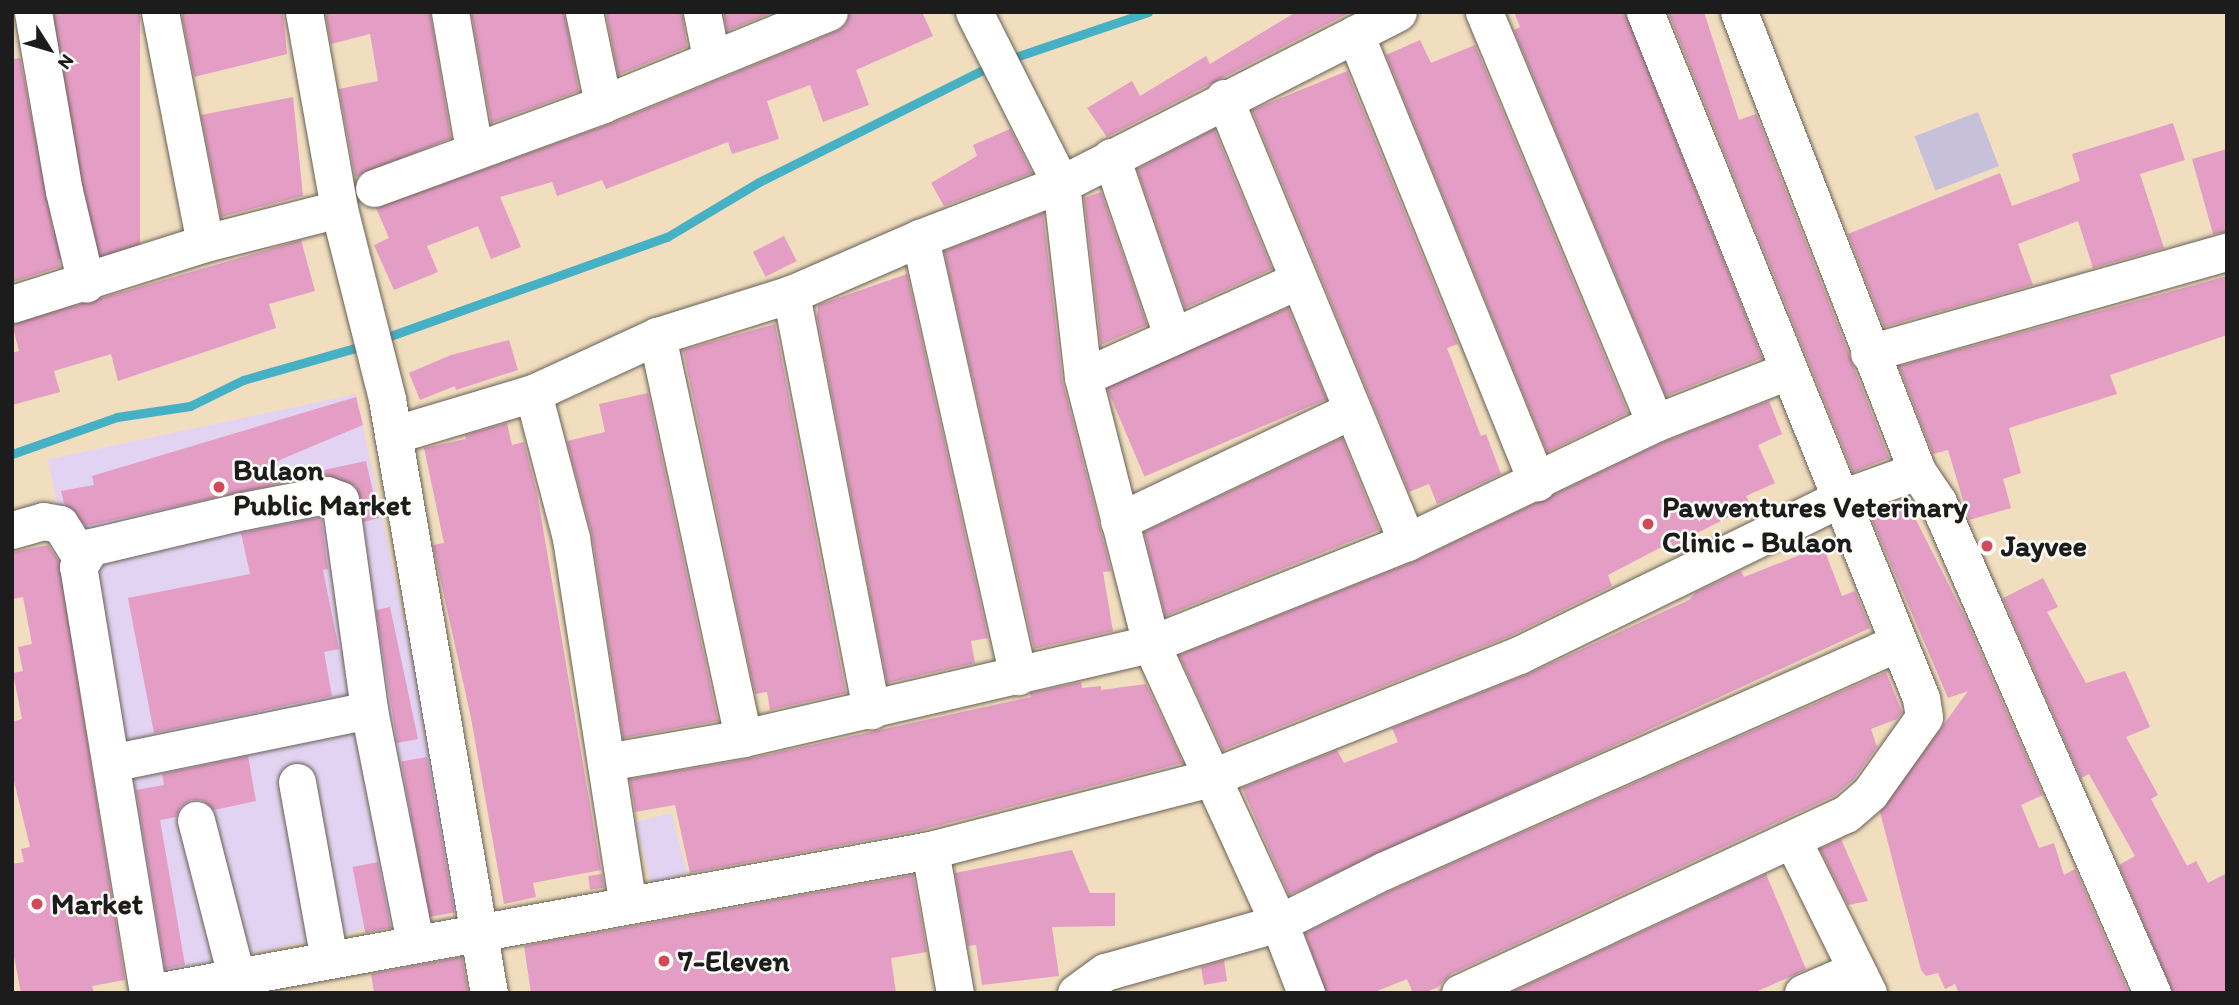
<!DOCTYPE html>
<style>
body{margin:0}
#map{position:relative;width:2239px;height:1005px;overflow:hidden;background:#f1debf;font-family:Itim,sans-serif}
div>[style]{position:absolute}
[style*='--x']{left:calc(var(--x)*1px);top:calc(var(--y)*1px);width:calc(var(--w)*1px);rotate:calc(var(--a)*1deg)}
.built>*{inset:0;background:#e3d3f2;transform-origin:0 0}
.industrial>*{inset:0;background:#c6c0da;transform-origin:0 0}
.stream>*{height:9px;margin:-4.5px;padding:0 4.5px;transform-origin:4.5px;border-radius:4.5px;background:#46b0c4}
.building>*{inset:0;background:#e49dc4;transform-origin:0 0}
.roads{filter:drop-shadow(0 0 2px #676055) drop-shadow(0 0 2px #676055)}
.minor>*{height:37px;margin:-18.5px;padding:0 18.5px;transform-origin:18.5px;border-radius:18.5px;background:#fff}
.dots>*{width:19px;height:19px;translate:-50% -50%;box-sizing:border-box;border:4px solid #fdfcf7;border-radius:50%}
span{translate:-50% -50%;white-space:nowrap;text-align:center;line-height:1.15;-webkit-text-stroke:5px #fdfcf7;paint-order:stroke}
.poi-label{font-size:30px;color:#1c1c1c;font-weight:700}
.left{translate:0 -50%;text-align:left}
.frame{position:absolute;inset:0;border:14px solid #1c1c1c;pointer-events:none}
.north{position:absolute;left:14px;top:14px;width:70px;height:70px;-webkit-text-stroke:5px #fdfcf7;paint-order:stroke;rotate:127deg;font-size:19px;font-weight:700;line-height:28px;text-align:center;color:#1c1c1c}
.north::after{content:'';display:block;margin:auto;width:24px;height:32px;background:#1c1c1c;clip-path:polygon(50% 0,100% 100%,50% 72%,0 100%)}
</style>
<div id="map">
<div class="built">
<div style="left:356px;top:394px;width:525px;height:315px;rotate:78deg"></div>
<div style="left:671px;top:813px;width:62px;height:37px;rotate:75deg"></div>
</div>
<div class="industrial">
<div style="left:1978px;top:112px;width:58px;height:68px;rotate:69deg"></div>
</div>
<div class="stream">
<div style="--x:1007;--y:60;--w:149;--a:-18.8"></div>
<div style="--x:379;--y:340;--w:306;--a:-19.7"></div>
<div style="--x:667;--y:237;--w:107;--a:-30.9"></div>
<div style="--x:759;--y:182;--w:259;--a:-26.6"></div>
<div style="--x:12;--y:454;--w:111;--a:-19.4"></div>
<div style="--x:117;--y:417;--w:74;--a:-8.6"></div>
<div style="--x:190;--y:406;--w:59;--a:-26.1"></div>
<div style="--x:243;--y:380;--w:128;--a:-15.9"></div>
</div>
<div class="building">
<div style="left:54px;top:12px;width:86px;height:247px"></div>
<div style="clip-path:polygon(181px 12px,283px 12px,287px 54px,194px 77px)"></div>
<div style="clip-path:polygon(325px 12px,430px 12px,451px 138px,355px 177px,339px 89px,378px 81px,370px 34px,331px 44px)"></div>
<div style="clip-path:polygon(471px 12px,564px 12px,579px 91px,491px 123px)"></div>
<div style="clip-path:polygon(606px 12px,682px 12px,687px 47px,618px 75px)"></div>
<div style="clip-path:polygon(723px 12px,773px 12px,727px 31px)"></div>
<div style="clip-path:polygon(850px 12px,922px 12px,933px 36px,856px 70px,869px 105px,823px 122px,810px 85px,767px 101px,779px 139px,732px 154px,728px 142px,606px 189px,602px 180px,557px 196px,552px 182px,500px 197px,521px 247px,491px 259px,478px 226px,427px 246px,438px 272px,394px 290px,374px 245px,389px 238px,376px 208px,610px 124px,837px 31px,846px 24px)"></div>
<div style="clip-path:polygon(1296px 12px,1351px 12px,1107px 137px,1087px 108px,1132px 81px,1140px 96px,1206px 56px,1210px 64px)"></div>
<div style="clip-path:polygon(1514px 12px,1625px 12px,1762px 358px,1666px 396px,1514px 30px,1520px 27px)"></div>
<div style="clip-path:polygon(1668px 12px,1704px 12px,1739px 120px,1756px 114px,1889px 458px,1853px 472px)"></div>
<div style="clip-path:polygon(1420px 40px,1431px 63px,1475px 45px,1628px 413px,1547px 452px,1386px 55px)"></div>
<div style="clip-path:polygon(20px 58px,60px 267px,12px 282px,12px 59px)"></div>
<div style="clip-path:polygon(1347px 71px,1458px 344px,1447px 348px,1481px 436px,1486px 434px,1501px 474px,1437px 504px,1429px 484px,1409px 492px,1252px 110px)"></div>
<div style="clip-path:polygon(293px 97px,303px 196px,221px 217px,201px 115px)"></div>
<div style="clip-path:polygon(2173px 123px,2185px 160px,2140px 174px,2164px 248px,2093px 268px,2078px 221px,2018px 244px,2033px 285px,1884px 327px,1848px 234px,2000px 173px,2012px 206px,2080px 181px,2072px 154px)"></div>
<div style="clip-path:polygon(1010px 129px,1032px 173px,944px 206px,931px 183px,977px 156px,973px 145px)"></div>
<div style="clip-path:polygon(1214px 129px,1272px 269px,1185px 308px,1137px 169px)"></div>
<div style="clip-path:polygon(2227px 149px,2227px 232px,2213px 234px,2192px 159px)"></div>
<div style="clip-path:polygon(1101px 192px,1147px 325px,1101px 345px,1084px 198px)"></div>
<div style="clip-path:polygon(1043px 213px,1062px 379px,1111px 571px,1103px 572px,1113px 631px,1034px 649px,944px 251px)"></div>
<div style="left:784px;top:236px;width:28px;height:35px;rotate:63deg"></div>
<div style="clip-path:polygon(301px 240px,315px 291px,269px 304px,276px 328px,118px 381px,111px 354px,54px 371px,60px 392px,12px 405px,12px 353px,19px 351px,12px 324px)"></div>
<div style="clip-path:polygon(907px 274px,988px 638px,971px 641px,975px 663px,887px 683px,817px 317px,818px 305px)"></div>
<div style="clip-path:polygon(2227px 276px,2227px 335px,2110px 375px,2117px 394px,2009px 428px,2021px 473px,2003px 479px,2011px 508px,1969px 520px,1948px 450px,1933px 454px,1899px 366px)"></div>
<div style="left:1288px;top:308px;width:99px;height:198px;rotate:67deg"></div>
<div style="clip-path:polygon(775px 324px,846px 693px,770px 710px,767px 692px,755px 694px,683px 350px)"></div>
<div style="clip-path:polygon(509px 340px,518px 370px,456px 390px,455px 386px,420px 400px,409px 373px,451px 355px)"></div>
<div style="clip-path:polygon(648px 393px,718px 721px,623px 738px,592px 535px,567px 441px,605px 432px,599px 404px)"></div>
<div style="clip-path:polygon(356px 397px,363px 425px,263px 467px,267px 482px,366px 461px,379px 518px,364px 522px,356px 486px,323px 474px,86px 526px,64px 503px,61px 491px,94px 485px,92px 476px)"></div>
<div style="clip-path:polygon(1769px 401px,1782px 434px,1758px 445px,1775px 483px,1746px 496px,1751px 506px,1695px 534px,1700px 543px,1677px 555px,1671px 542px,1608px 575px,1612px 586px,1510px 636px,1223px 750px,1179px 655px,1415px 561px,1663px 442px)"></div>
<div style="clip-path:polygon(507px 423px,512px 445px,524px 442px,537px 493px,601px 870px,533px 883px,536px 897px,504px 904px,471px 718px,434px 550px,433px 545px,444px 543px,424px 448px,466px 439px,465px 435px)"></div>
<div style="clip-path:polygon(1342px 438px,1379px 530px,1165px 616px,1144px 532px)"></div>
<div style="clip-path:polygon(1908px 504px,1965px 617px,2043px 795px,2021px 805px,2039px 848px,2054px 843px,2064px 875px,2075px 869px,2129px 993px,1959px 993px,1955px 984px,1945px 989px,1938px 973px,1926px 976px,1921px 970px,1880px 812px,1968px 691px,1948px 698px,1872px 520px)"></div>
<div style="clip-path:polygon(321px 517px,328px 569px,323px 570px,339px 649px,324px 652px,332px 696px,154px 733px,128px 598px,250px 574px,241px 533px)"></div>
<div style="clip-path:polygon(48px 545px,59px 561px,125px 980px,92px 986px,94px 993px,21px 993px,12px 946px,12px 864px,24px 862px,21px 849px,30px 847px,12px 773px,12px 722px,22px 719px,13px 673px,23px 671px,18px 647px,32px 644px,23px 597px,12px 599px,12px 552px)"></div>
<div style="clip-path:polygon(1823px 546px,1842px 596px,1855px 591px,1870px 628px,1289px 895px,1242px 788px,1337px 750px,1344px 763px,1398px 742px,1392px 728px,1528px 674px,1689px 600px,1696px 592px,1741px 571px,1744px 577px)"></div>
<div style="clip-path:polygon(2043px 578px,2058px 607px,2047px 612px,2086px 683px,2125px 671px,2150px 727px,2126px 737px,2158px 795px,2151px 799px,2187px 866px,2196px 861px,2208px 883px,2227px 873px,2227px 993px,2173px 993px,2119px 865px,2135px 856px,2089px 774px,2081px 778px,2003px 598px)"></div>
<div style="clip-path:polygon(390px 607px,418px 739px,397px 743px,376px 610px)"></div>
<div style="clip-path:polygon(1886px 672px,1902px 712px,1897px 719px,1871px 729px,1877px 747px,1854px 779px,1834px 796px,1451px 974px,1438px 987px,1424px 993px,1413px 993px,1407px 979px,1372px 993px,1326px 993px,1305px 933px,1392px 890px)"></div>
<div style="clip-path:polygon(1081px 682px,1082px 688px,1101px 686px,1101px 690px,1146px 684px,1183px 763px,918px 831px,690px 873px,675px 805px,635px 812px,630px 779px,747px 759px,1031px 697px,1030px 693px)"></div>
<div style="clip-path:polygon(248px 756px,256px 801px,214px 810px,202px 800px,191px 800px,181px 806px,176px 817px,160px 820px,185px 965px,165px 969px,136px 790px,164px 785px,162px 774px)"></div>
<div style="left:427px;top:757px;width:158px;height:26px;rotate:80deg"></div>
<div style="clip-path:polygon(1841px 839px,1868px 901px,1848px 905px,1820px 849px)"></div>
<div style="clip-path:polygon(1072px 850px,1090px 893px,1115px 893px,1115px 926px,1052px 927px,1059px 976px,982px 985px,976px 945px,968px 946px,955px 873px)"></div>
<div style="left:378px;top:862px;width:67px;height:26px;rotate:79deg"></div>
<div style="left:602px;top:874px;width:14px;height:14px;rotate:82deg"></div>
<div style="clip-path:polygon(1766px 874px,1806px 969px,1792px 976px,1753px 993px,1510px 993px)"></div>
<div style="clip-path:polygon(913px 875px,927px 952px,891px 958px,896px 993px,531px 993px,524px 946px)"></div>
<div style="clip-path:polygon(462px 957px,468px 993px,374px 993px,371px 974px)"></div>
<div style="clip-path:polygon(1224px 960px,1227px 981px,1204px 985px,1201px 967px)"></div>
</div>
<div class="roads">
<div class="minor">
<div style="--x:33;--y:12;--w:182;--a:80.2"></div>
<div style="--x:64;--y:191;--w:95;--a:76.6"></div>
<div style="--x:160;--y:12;--w:235;--a:79"></div>
<div style="--x:304;--y:12;--w:200;--a:79.9"></div>
<div style="--x:339;--y:209;--w:196;--a:75.8"></div>
<div style="--x:387;--y:399;--w:603;--a:80.26"></div>
<div style="--x:450;--y:12;--w:140;--a:80.1"></div>
<div style="--x:584;--y:12;--w:94;--a:78.3"></div>
<div style="--x:702;--y:12;--w:47;--a:78.9"></div>
<div style="--x:974;--y:12;--w:193;--a:63.2"></div>
<div style="--x:1061;--y:184;--w:194;--a:83.5"></div>
<div style="--x:1083;--y:377;--w:276;--a:75.7"></div>
<div style="--x:1151;--y:644;--w:307;--a:65.4"></div>
<div style="--x:1279;--y:923;--w:75;--a:68.9"></div>
<div style="--x:1484;--y:12;--w:445;--a:67.4"></div>
<div style="--x:1739;--y:12;--w:492;--a:68.8"></div>
<div style="--x:1917;--y:471;--w:37;--a:56"></div>
<div style="--x:1938;--y:502;--w:536;--a:66.45"></div>
<div style="--x:1355;--y:34;--w:484;--a:67.9"></div>
<div style="--x:1224;--y:98;--w:480;--a:67.6"></div>
<div style="--x:1111;--y:157;--w:188;--a:71.1"></div>
<div style="--x:374;--y:188;--w:244;--a:-20.1"></div>
<div style="--x:603;--y:104;--w:244;--a:-22.2"></div>
<div style="--x:920;--y:238;--w:449;--a:77.4"></div>
<div style="--x:791;--y:294;--w:424;--a:79.1"></div>
<div style="--x:12;--y:304;--w:202;--a:-17.5"></div>
<div style="--x:205;--y:243;--w:118;--a:-14.3"></div>
<div style="--x:657;--y:336;--w:411;--a:77.9"></div>
<div style="--x:1869;--y:353;--w:372;--a:-15.8"></div>
<div style="--x:1083;--y:377;--w:235;--a:-24.2"></div>
<div style="--x:533;--y:393;--w:150;--a:75.3"></div>
<div style="--x:571;--y:538;--w:371;--a:81.2"></div>
<div style="--x:393;--y:435;--w:146;--a:-16.7"></div>
<div style="--x:533;--y:393;--w:136;--a:-24.7"></div>
<div style="--x:657;--y:336;--w:140;--a:-17.4"></div>
<div style="--x:791;--y:294;--w:141;--a:-23.5"></div>
<div style="--x:920;--y:238;--w:151;--a:-21"></div>
<div style="--x:1061;--y:184;--w:378;--a:-27"></div>
<div style="--x:1119;--y:521;--w:256;--a:-25.5"></div>
<div style="--x:12;--y:530;--w:32;--a:-16"></div>
<div style="--x:43;--y:521;--w:17;--a:10"></div>
<div style="--x:60;--y:524;--w:39;--a:58"></div>
<div style="--x:606;--y:762;--w:139;--a:-9.9"></div>
<div style="--x:743;--y:738;--w:419;--a:-13"></div>
<div style="--x:1151;--y:644;--w:276;--a:-21.7"></div>
<div style="--x:1407;--y:542;--w:275;--a:-25.6"></div>
<div style="--x:1655;--y:423;--w:142;--a:-21.5"></div>
<div style="--x:111;--y:763;--w:263;--a:-11.6"></div>
<div style="--x:297;--y:782;--w:180;--a:79.8"></div>
<div style="--x:196;--y:820;--w:161;--a:75.6"></div>
<div style="--x:1793;--y:841;--w:169;--a:63.7"></div>
<div style="--x:930;--y:850;--w:145;--a:80.1"></div>
<div style="--x:148;--y:993;--w:432;--a:-99.3"></div>
<div style="--x:78;--y:567;--w:24;--a:-57"></div>
<div style="--x:91;--y:547;--w:156;--a:-13.3"></div>
<div style="--x:243;--y:511;--w:85;--a:-10.9"></div>
<div style="--x:326;--y:495;--w:15;--a:20"></div>
<div style="--x:340;--y:500;--w:212;--a:82.1"></div>
<div style="--x:369;--y:710;--w:237;--a:78.8"></div>
<div style="--x:150;--y:993;--w:793;--a:-10.39"></div>
<div style="--x:930;--y:850;--w:289;--a:-14.4"></div>
<div style="--x:1210;--y:778;--w:333;--a:-21.7"></div>
<div style="--x:1519;--y:655;--w:356;--a:-26"></div>
<div style="--x:1839;--y:499;--w:83;--a:-19.7"></div>
<div style="--x:1076;--y:993;--w:36;--a:-36"></div>
<div style="--x:1105;--y:972;--w:181;--a:-15.7"></div>
<div style="--x:1279;--y:923;--w:116;--a:-26.6"></div>
<div style="--x:1383;--y:871;--w:562;--a:-23.92"></div>
<div style="--x:1460;--y:993;--w:425;--a:-24.9"></div>
<div style="--x:1846;--y:814;--w:32;--a:-41"></div>
<div style="--x:1870;--y:793;--w:93;--a:-54.6"></div>
<div style="--x:1924;--y:717;--w:19;--a:-99"></div>
<div style="--x:1921;--y:698;--w:739;--a:-111.92"></div>
<div style="--x:1803;--y:993;--w:58;--a:-23.5"></div>
</div>
</div>
<div class="dots">
<div style="left:219px;top:487px;background:#d1495b"></div>
<div style="left:1648px;top:524px;background:#d1495b"></div>
<div style="left:1987px;top:546px;background:#d1495b"></div>
<div style="left:37px;top:904px;background:#d1495b"></div>
<div style="left:664px;top:961px;background:#d1495b"></div>
</div>
<div class="poi-label">
<span class="left" style="left:233px;top:487px">Bulaon<br>Public Market</span>
<span class="left" style="left:1662px;top:524px">Pawventures Veterinary<br>Clinic - Bulaon</span>
<span class="left" style="left:2001px;top:546px">Jayvee</span>
<span class="left" style="left:51px;top:904px">Market</span>
<span class="left" style="left:678px;top:961px">7-Eleven</span>
</div>
<div class="frame"></div>
<div class="north">N</div>
</div>
